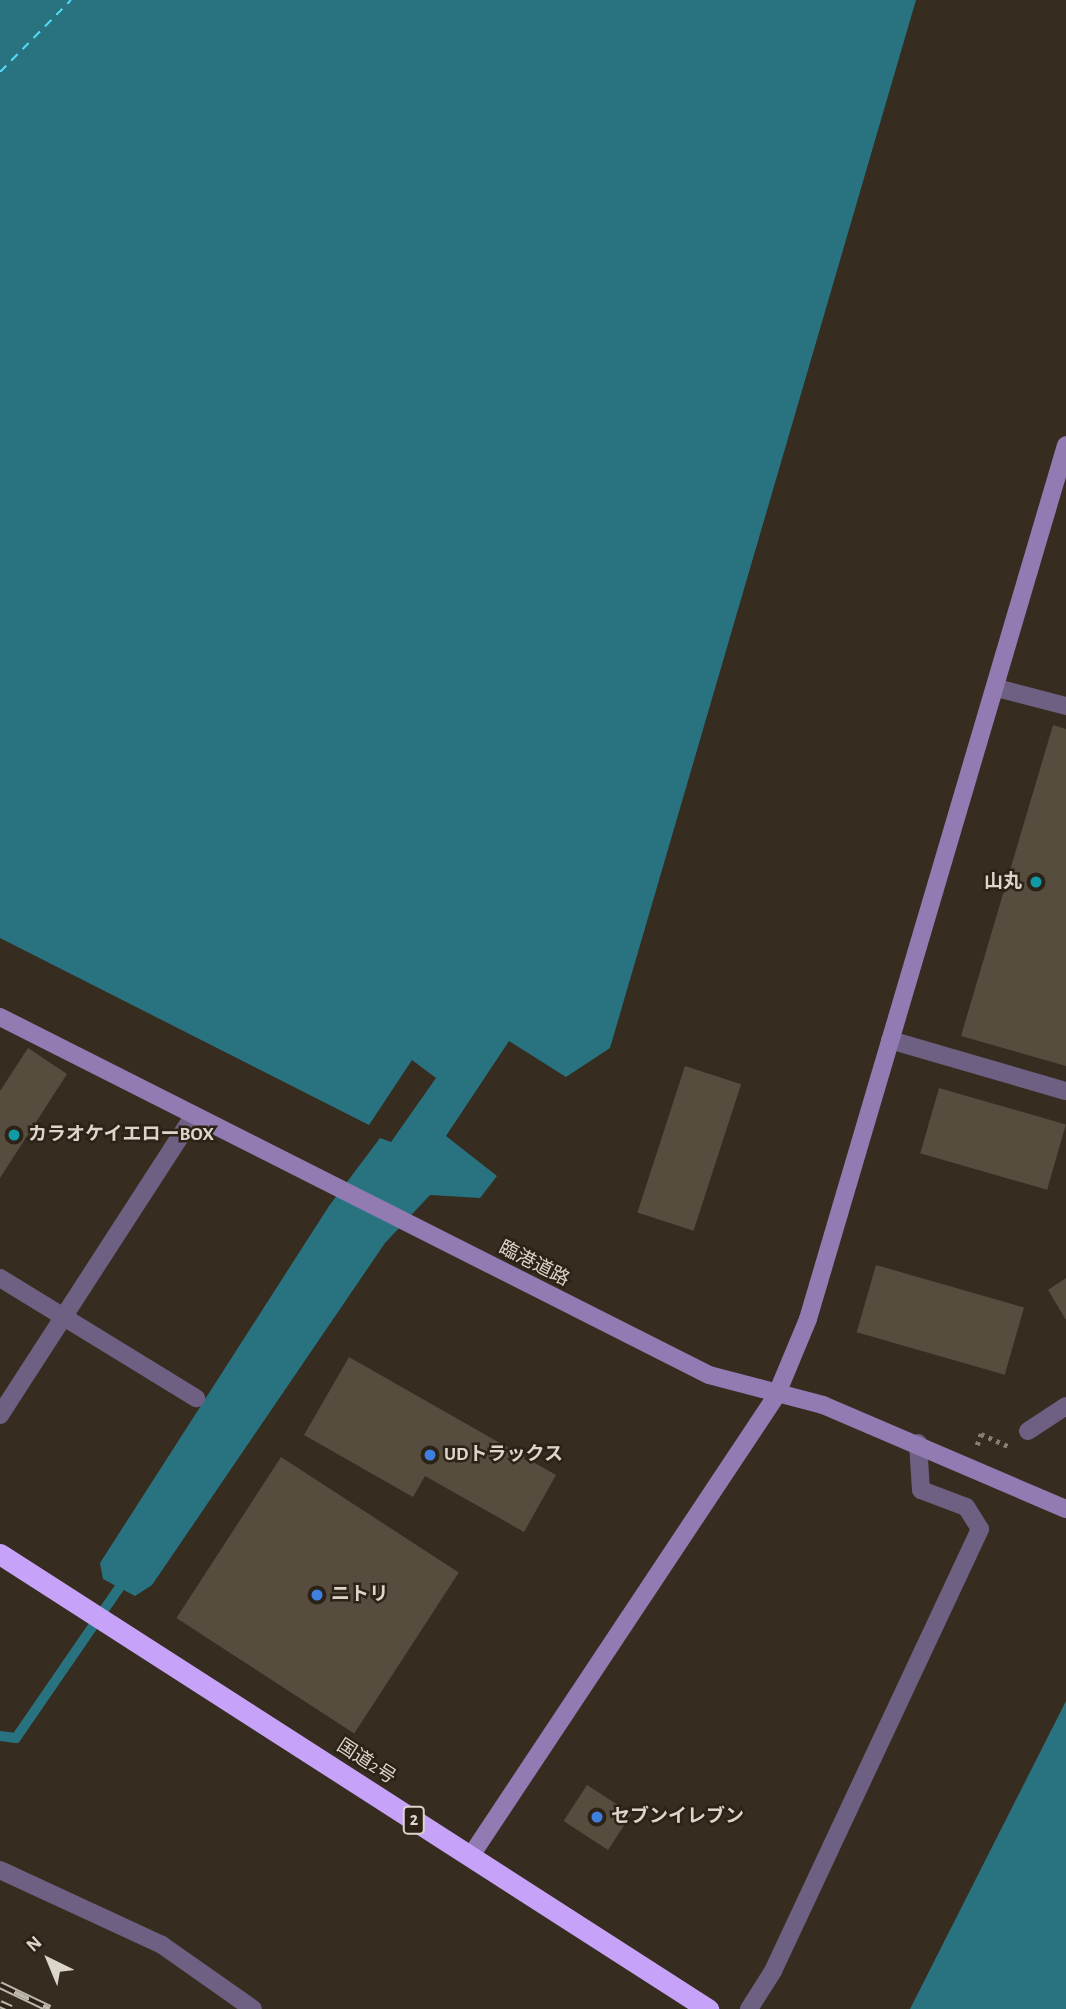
<!DOCTYPE html>
<meta charset="utf-8">
<style>
body{margin:0}
#map{position:relative;width:1066px;height:2009px;overflow:hidden;background:#362c1f;font-family:"Alegreya Sans","Noto Sans JP",sans-serif}
div>[style]{position:absolute}
[style*='--x']{left:calc(var(--x)*1px);top:calc(var(--y)*1px);width:calc(var(--w)*1px);rotate:calc(var(--a)*1deg)}
.water>*{inset:0;background:#297380}
.stream>*{height:10px;margin:-5px;padding:0 5px;transform-origin:5px;border-radius:5px;background:#297380}
.ferry>*{height:2px;margin-top:-1px;transform-origin:0;background:repeating-linear-gradient(90deg,#50ddf6 0 9px,transparent 0 16px)}
.building>*{inset:0;background:#574d3f;transform-origin:0 0}
.path>*{height:4.5px;margin-top:-2.25px;transform-origin:0;background:repeating-linear-gradient(90deg,#877f74 0 3.5px,transparent 0 8.5px)}
.street>*{height:18px;margin:-9px;padding:0 9px;transform-origin:9px;border-radius:9px;background:#6e6083}
.secondary>*{height:18px;margin:-9px;padding:0 9px;transform-origin:9px;border-radius:9px;background:#917bb2}
.highway>*{height:21px;margin:-10.5px;padding:0 10.5px;transform-origin:10.5px;border-radius:10.5px;background:#c6a3f8}
.rail>*{height:8px;margin-top:-4px;transform-origin:0;background:repeating-linear-gradient(90deg,#2c2316 0 16px,#bdb7ad 0 32px);box-sizing:border-box;border-block:2px solid #bdb7ad}
.dots>*{width:19px;height:19px;translate:-50% -50%;box-sizing:border-box;border:4px solid #2c2316;border-radius:50%}
span{translate:-50% -50%;white-space:nowrap;text-align:center;line-height:1.15;-webkit-text-stroke:5px #2c2316;paint-order:stroke}
.shield-label span{padding:2px 5px;background:#2c2316;border:2px solid;border-radius:5px;-webkit-text-stroke-width:0}
.shield-label{font-size:18px;color:#dbd5cc;font-weight:700}
.poi-label{font-size:19px;color:#dbd5cc;font-weight:700}
.right{translate:-100% -50%;text-align:right}
.left{translate:0 -50%;text-align:left}
.street-label{font-size:19px;color:#dbd5cc}
.north{position:absolute;left:14px;top:1925px;width:70px;height:70px;-webkit-text-stroke:5px #2c2316;paint-order:stroke;rotate:317deg;font-size:19px;font-weight:700;line-height:28px;text-align:center;color:#dbd5cc}
.north::after{content:'';display:block;margin:auto;width:24px;height:32px;background:#dbd5cc;clip-path:polygon(50% 0,100% 100%,50% 72%,0 100%)}
</style>
<div id="map">
<div class="water">
<div style="clip-path:polygon(0 0,916px 0,610px 1048px,566px 1077px,509px 1041px,446px 1136px,497px 1176px,480px 1198px,430px 1195px,385px 1243px,152px 1585px,135px 1596px,103px 1579px,100px 1563px,329px 1206px,380px 1138px,391px 1142px,436px 1078px,412px 1060px,369px 1125px,0 938px)"></div>
<div style="clip-path:polygon(1066px 1701px,1066px 2009px,910px 2009px)"></div>
</div>
<div class="stream">
<div style="--x:0;--y:1736;--w:16;--a:7"></div>
<div style="--x:16;--y:1738;--w:182;--a:-55.5"></div>
</div>
<div class="ferry">
<div style="--x:0;--y:72;--w:101;--a:-45.4"></div>
</div>
<div class="building">
<div style="clip-path:polygon(1053px 725px,1066px 729px,1066px 1066px,961px 1036px)"></div>
<div style="clip-path:polygon(28px 1048px,67px 1074px,0 1178px,0 1091px)"></div>
<div style="left:685px;top:1066px;width:59px;height:154px;rotate:18deg"></div>
<div style="left:939px;top:1088px;width:132px;height:68px;rotate:16deg"></div>
<div style="left:876px;top:1265px;width:154px;height:70px;rotate:16deg"></div>
<div style="clip-path:polygon(1066px 1278px,1066px 1320px,1048px 1290px)"></div>
<div style="clip-path:polygon(349px 1357px,556px 1475px,524px 1532px,425px 1476px,413px 1497px,304px 1435px)"></div>
<div style="left:281px;top:1457px;width:212px;height:192px;rotate:33deg"></div>
<div style="left:587px;top:1785px;width:53px;height:43px;rotate:33deg"></div>
</div>
<div class="path">
<div style="--x:977;--y:1445;--w:12;--a:-70"></div>
<div style="--x:981;--y:1434;--w:32;--a:24"></div>
</div>
<div class="street">
<div style="--x:997;--y:688;--w:71;--a:14.6"></div>
<div style="--x:890;--y:1040;--w:183;--a:16.2"></div>
<div style="--x:0;--y:1278;--w:230;--a:31.5"></div>
<div style="--x:0;--y:1415;--w:357;--a:-57.1"></div>
<div style="--x:1028;--y:1431;--w:45;--a:-33.3"></div>
<div style="--x:0;--y:1870;--w:179;--a:24.8"></div>
<div style="--x:162;--y:1945;--w:111;--a:35.1"></div>
<div style="--x:749;--y:2009;--w:45;--a:-57.7"></div>
<div style="--x:773;--y:1971;--w:488;--a:-64.9"></div>
<div style="--x:980;--y:1529;--w:26;--a:-122"></div>
<div style="--x:966;--y:1507;--w:48;--a:-159.3"></div>
<div style="--x:921;--y:1490;--w:47;--a:-93.7"></div>
</div>
<div class="secondary">
<div style="--x:0;--y:1017;--w:794;--a:26.79"></div>
<div style="--x:709;--y:1375;--w:118;--a:14.7"></div>
<div style="--x:823;--y:1405;--w:264;--a:23.2"></div>
<div style="--x:470;--y:1857;--w:553;--a:-56.42"></div>
<div style="--x:776;--y:1396;--w:83;--a:-67.4"></div>
<div style="--x:808;--y:1319;--w:911;--a:-73.55"></div>
</div>
<div class="highway">
<div style="--x:0;--y:1554;--w:842;--a:32.73"></div>
</div>
<div class="rail">
<div style="--x:0;--y:1985;--w:55;--a:25.6"></div>
<div style="--x:0;--y:2004;--w:12;--a:24"></div>
</div>
<div class="dots">
<div style="left:1036px;top:882px;background:#0f9aa8"></div>
<div style="left:14px;top:1135px;background:#0f9aa8"></div>
<div style="left:430px;top:1455px;background:#3f7fe0"></div>
<div style="left:317px;top:1595px;background:#3f7fe0"></div>
<div style="left:597px;top:1817px;background:#3f7fe0"></div>
</div>
<div class="shield-label">
<span style="left:414px;top:1820px">2</span>
</div>
<div class="poi-label">
<span class="right" style="left:1022px;top:882px">山丸</span>
<span class="left" style="left:28px;top:1135px">カラオケイエローBOX</span>
<span class="left" style="left:444px;top:1455px">UDトラックス</span>
<span class="left" style="left:331px;top:1595px">ニトリ</span>
<span class="left" style="left:611px;top:1817px">セブンイレブン</span>
</div>
<div class="street-label">
<span style="left:534px;top:1264px;rotate:27deg">臨港道路</span>
<span style="left:366px;top:1762px;rotate:33deg">国道2号</span>
</div>
<div class="north">N</div>
</div>
